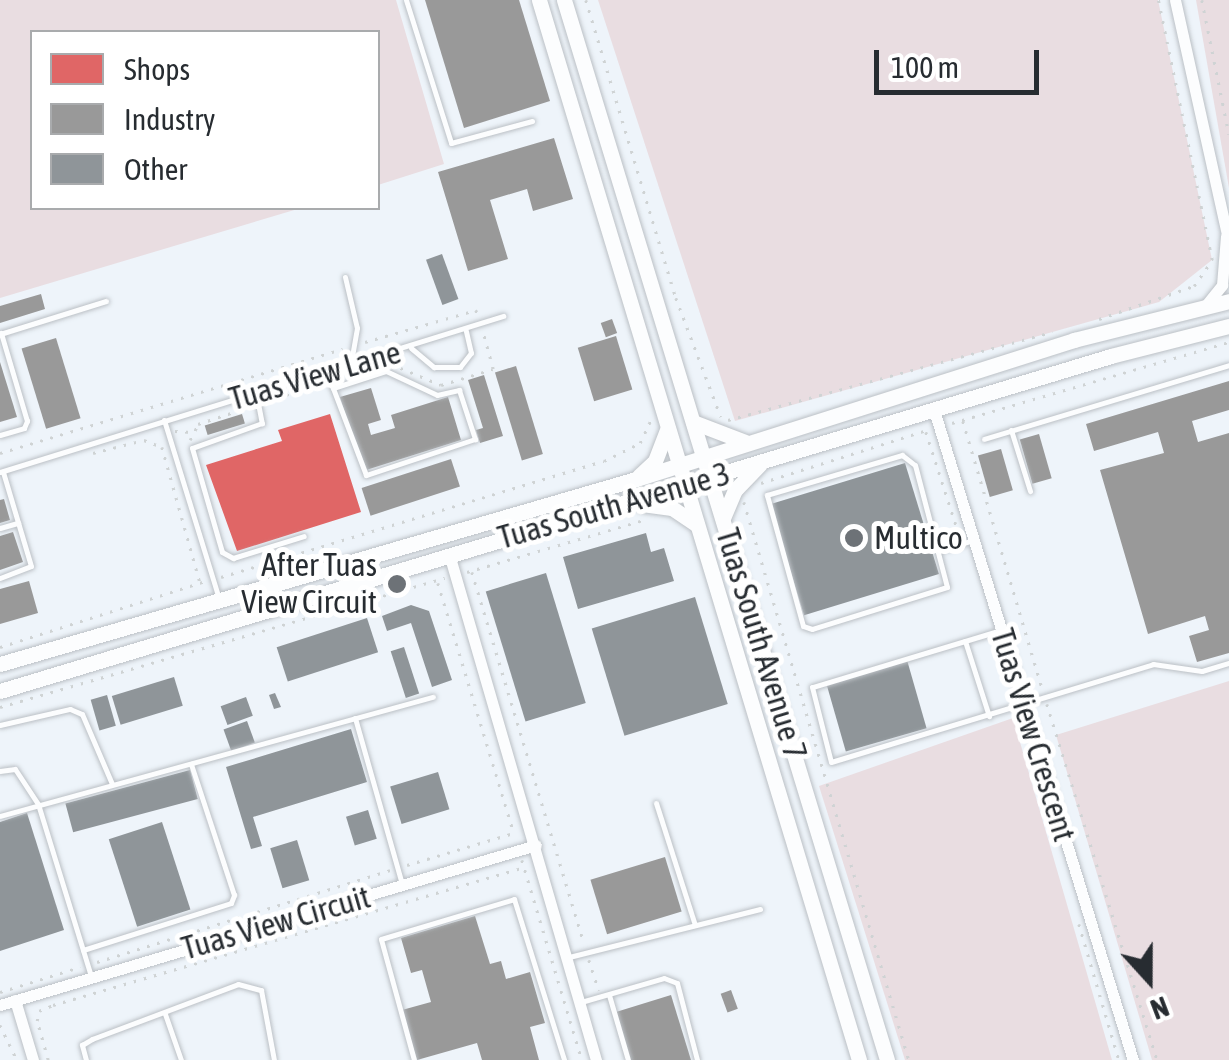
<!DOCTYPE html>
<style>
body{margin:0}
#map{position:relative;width:1229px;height:1060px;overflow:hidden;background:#eef4fa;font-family:"Asap Condensed",sans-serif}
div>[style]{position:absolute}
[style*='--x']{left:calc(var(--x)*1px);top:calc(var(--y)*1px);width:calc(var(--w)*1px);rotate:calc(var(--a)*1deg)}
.green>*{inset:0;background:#e9dde1}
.shops>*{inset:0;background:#e06666}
.industry>*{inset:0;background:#999;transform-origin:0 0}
.building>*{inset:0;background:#8f9599;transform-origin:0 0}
.path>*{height:2.5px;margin-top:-1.25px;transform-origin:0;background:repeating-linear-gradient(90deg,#cfd3d4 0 2.5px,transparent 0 10.5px)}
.roads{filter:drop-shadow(0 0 2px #bbc0c5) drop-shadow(0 0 2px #bbc0c5)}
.lane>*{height:5px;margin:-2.5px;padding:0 2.5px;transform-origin:2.5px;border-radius:2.5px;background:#fcfdfe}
.street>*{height:11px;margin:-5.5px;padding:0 5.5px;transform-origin:5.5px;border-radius:5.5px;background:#fcfdfe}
.secondary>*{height:15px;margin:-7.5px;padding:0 7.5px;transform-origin:7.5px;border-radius:7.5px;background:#fcfdfe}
.dots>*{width:28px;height:28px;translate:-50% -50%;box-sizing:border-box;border:5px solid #fff;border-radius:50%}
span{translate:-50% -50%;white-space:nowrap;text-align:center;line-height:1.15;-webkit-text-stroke:10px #fff;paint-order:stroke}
.street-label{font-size:32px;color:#272c31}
.poi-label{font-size:32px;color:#272c31}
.left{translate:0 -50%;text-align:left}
.right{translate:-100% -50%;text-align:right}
.legend{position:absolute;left:30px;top:30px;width:350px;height:180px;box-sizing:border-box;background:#fff;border:2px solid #a9abad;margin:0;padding:12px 18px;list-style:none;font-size:30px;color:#272c31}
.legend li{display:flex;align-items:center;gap:20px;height:50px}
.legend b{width:50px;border:2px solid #a9abad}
.north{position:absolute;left:1099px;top:930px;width:100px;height:100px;-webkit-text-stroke:8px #fff;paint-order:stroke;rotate:159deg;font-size:28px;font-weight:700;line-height:40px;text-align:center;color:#272c31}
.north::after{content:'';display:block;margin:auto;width:35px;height:45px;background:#272c31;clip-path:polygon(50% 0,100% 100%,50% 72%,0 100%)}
.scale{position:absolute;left:874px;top:50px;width:165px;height:45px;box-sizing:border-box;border:5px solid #272c31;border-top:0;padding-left:12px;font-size:30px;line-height:35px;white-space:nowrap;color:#272c31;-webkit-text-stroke:8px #fff;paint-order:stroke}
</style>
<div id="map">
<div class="green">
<div style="clip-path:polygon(0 0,396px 0,444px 164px,378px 185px,378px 32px,32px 32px,32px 208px,301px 208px,0 298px)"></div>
<div style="clip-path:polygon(598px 0,1158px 0,1212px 260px,1159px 302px,735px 421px)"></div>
<div style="clip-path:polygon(1196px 0,1229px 0,1229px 188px)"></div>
<div style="clip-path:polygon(1229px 681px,1229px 1060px,1152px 1060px,1056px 735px)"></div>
<div style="clip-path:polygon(1013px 718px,1112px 1060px,905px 1060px,819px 786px)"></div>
</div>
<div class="shops">
<div style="clip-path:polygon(330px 414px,361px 512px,237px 551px,206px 465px,282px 441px,278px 430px)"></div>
</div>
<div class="industry">
<div style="clip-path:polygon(425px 0,519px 0,550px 101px,464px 128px)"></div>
<div style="clip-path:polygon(554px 138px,573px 199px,533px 211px,527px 189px,490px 200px,508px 259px,468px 271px,438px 172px)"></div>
<div style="clip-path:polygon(41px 294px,45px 309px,0 323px,0 306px)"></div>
<div style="left:612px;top:319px;width:15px;height:12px;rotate:70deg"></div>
<div style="left:616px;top:336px;width:56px;height:40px;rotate:73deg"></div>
<div style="left:56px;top:338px;width:84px;height:36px;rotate:73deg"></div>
<div style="clip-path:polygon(0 362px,17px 417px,0 422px)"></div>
<div style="left:516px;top:366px;width:92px;height:22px;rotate:73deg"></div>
<div style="clip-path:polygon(484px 375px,503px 436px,480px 443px,476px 430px,483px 428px,468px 380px)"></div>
<div style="clip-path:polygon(1229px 381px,1229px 410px,1192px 421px,1198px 442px,1229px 433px,1229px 653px,1197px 662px,1189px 636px,1209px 630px,1205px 616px,1148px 634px,1100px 470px,1164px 453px,1158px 432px,1094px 451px,1086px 424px)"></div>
<div style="clip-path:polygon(371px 388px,381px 420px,368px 424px,371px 435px,395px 428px,391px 415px,448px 397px,461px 440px,363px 471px,340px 397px)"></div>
<div style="left:242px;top:414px;width:10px;height:39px;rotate:73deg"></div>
<div style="left:1039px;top:434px;width:46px;height:20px;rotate:74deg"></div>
<div style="left:1001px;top:449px;width:43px;height:24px;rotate:74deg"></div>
<div style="left:451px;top:459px;width:29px;height:94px;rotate:72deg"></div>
<div style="clip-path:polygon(4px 499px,10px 520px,0 523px,0 500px)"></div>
<div style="clip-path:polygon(13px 532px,23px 562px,0 570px,0 536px)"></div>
<div style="clip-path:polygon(29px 581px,38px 613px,0 624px,0 589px)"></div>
<div style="left:665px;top:857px;width:57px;height:78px;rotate:73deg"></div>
<div style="clip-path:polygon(475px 916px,490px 964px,501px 961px,506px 979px,530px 972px,545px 1023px,530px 1027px,539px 1060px,482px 1060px,477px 1043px,417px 1060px,402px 1010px,431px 1002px,422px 970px,411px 973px,401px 938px)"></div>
<div style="left:731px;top:990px;width:20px;height:11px;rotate:70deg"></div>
<div style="clip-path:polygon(671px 995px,691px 1060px,630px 1060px,616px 1012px)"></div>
</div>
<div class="building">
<div style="left:442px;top:254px;width:48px;height:17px;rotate:70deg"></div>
<div style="left:905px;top:463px;width:116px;height:141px;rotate:73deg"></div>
<div style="clip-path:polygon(646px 533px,651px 552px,664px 548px,674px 581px,578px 609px,563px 557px)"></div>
<div style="left:546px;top:573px;width:136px;height:63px;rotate:73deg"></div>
<div style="left:695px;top:597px;width:112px;height:108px;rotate:73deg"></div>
<div style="clip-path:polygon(411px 605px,429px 611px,452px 680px,432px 687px,411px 623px,387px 631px,382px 616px)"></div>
<div style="left:367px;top:618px;width:36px;height:95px;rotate:72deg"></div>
<div style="left:404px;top:647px;width:49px;height:14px;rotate:72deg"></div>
<div style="left:907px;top:660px;width:71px;height:84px;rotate:74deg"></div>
<div style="left:174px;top:677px;width:30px;height:65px;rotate:73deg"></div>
<div style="clip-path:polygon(275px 693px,281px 707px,274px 709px,269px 695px)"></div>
<div style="left:107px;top:695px;width:32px;height:17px;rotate:74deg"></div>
<div style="left:246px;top:697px;width:20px;height:27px;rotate:70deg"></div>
<div style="left:247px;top:721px;width:23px;height:25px;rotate:70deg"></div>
<div style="clip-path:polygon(351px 729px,367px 782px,253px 817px,262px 846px,251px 849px,226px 767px)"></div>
<div style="left:190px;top:770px;width:30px;height:129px;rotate:75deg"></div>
<div style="left:438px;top:772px;width:39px;height:50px;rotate:73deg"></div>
<div style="left:368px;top:810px;width:30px;height:23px;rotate:73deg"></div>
<div style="clip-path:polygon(27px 813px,64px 930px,0 951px,0 822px)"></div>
<div style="left:162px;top:822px;width:92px;height:56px;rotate:72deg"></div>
<div style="left:297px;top:840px;width:42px;height:28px;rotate:73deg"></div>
</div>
<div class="path">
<div style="--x:586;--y:0;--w:311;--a:73.2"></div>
<div style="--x:676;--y:298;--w:127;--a:69.3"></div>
<div style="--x:1202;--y:0;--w:137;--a:78.6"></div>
<div style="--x:1099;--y:319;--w:101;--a:-19.2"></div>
<div style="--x:1194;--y:286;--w:32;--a:-55"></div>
<div style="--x:1212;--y:260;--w:266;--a:-101.7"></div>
<div style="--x:365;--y:342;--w:116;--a:-16.1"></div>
<div style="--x:476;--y:310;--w:6;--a:72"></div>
<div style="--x:391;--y:364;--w:54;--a:22.8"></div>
<div style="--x:441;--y:385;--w:54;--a:-17.1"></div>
<div style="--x:493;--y:369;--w:41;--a:-105.4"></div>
<div style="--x:266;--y:401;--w:58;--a:-17.2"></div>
<div style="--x:728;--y:420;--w:336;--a:-15.2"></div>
<div style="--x:963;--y:421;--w:277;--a:73.5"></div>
<div style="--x:952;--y:423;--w:289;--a:-16.3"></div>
<div style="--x:175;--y:431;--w:16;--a:4"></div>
<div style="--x:926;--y:432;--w:107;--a:72.1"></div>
<div style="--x:190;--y:440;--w:18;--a:-63"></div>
<div style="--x:198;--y:424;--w:54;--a:-18.4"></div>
<div style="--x:0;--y:453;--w:358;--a:-16.9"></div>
<div style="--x:93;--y:453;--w:53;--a:-14.3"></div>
<div style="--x:144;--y:440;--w:19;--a:21"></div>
<div style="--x:162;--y:447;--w:140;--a:74.3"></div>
<div style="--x:761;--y:483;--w:177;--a:-17.7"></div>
<div style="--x:744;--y:502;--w:582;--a:73.53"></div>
<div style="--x:467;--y:572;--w:188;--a:-16.4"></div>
<div style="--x:472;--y:572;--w:387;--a:73.2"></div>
<div style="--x:221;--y:577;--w:400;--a:-16.9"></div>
<div style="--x:604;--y:461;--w:40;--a:-26.6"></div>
<div style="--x:640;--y:443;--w:26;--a:-65"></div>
<div style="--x:438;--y:583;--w:261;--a:73.1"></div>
<div style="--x:0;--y:647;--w:213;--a:-17.8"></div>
<div style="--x:1047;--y:704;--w:373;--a:72.8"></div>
<div style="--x:0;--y:707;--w:463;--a:-16.2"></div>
<div style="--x:522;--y:860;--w:209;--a:73.3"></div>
<div style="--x:407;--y:865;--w:112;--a:-16.7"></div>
<div style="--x:1079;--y:924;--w:142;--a:73.6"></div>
<div style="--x:589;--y:960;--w:32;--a:72"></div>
<div style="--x:97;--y:962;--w:307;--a:-17.4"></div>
<div style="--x:0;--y:992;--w:84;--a:-17.4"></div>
<div style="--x:0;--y:1025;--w:39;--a:64"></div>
<div style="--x:48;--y:1060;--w:41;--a:-105.8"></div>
<div style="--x:37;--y:1021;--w:10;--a:-79"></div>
<div style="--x:39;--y:1011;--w:15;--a:-23"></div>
<div style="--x:53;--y:1005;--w:491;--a:-16.3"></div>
</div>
<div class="roads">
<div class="lane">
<div style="--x:406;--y:0;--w:150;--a:72.5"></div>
<div style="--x:451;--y:143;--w:84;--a:-15.2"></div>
<div style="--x:345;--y:277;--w:52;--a:76.8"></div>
<div style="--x:357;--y:328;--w:39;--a:100"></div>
<div style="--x:0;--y:334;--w:111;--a:-17.3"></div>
<div style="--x:411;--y:348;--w:30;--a:40"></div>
<div style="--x:434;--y:367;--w:26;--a:0"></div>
<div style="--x:460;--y:367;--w:18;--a:-52"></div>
<div style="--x:471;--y:353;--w:23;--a:-103"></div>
<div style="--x:325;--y:373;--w:17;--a:62"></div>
<div style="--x:333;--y:388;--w:56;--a:-17.8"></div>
<div style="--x:386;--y:371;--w:56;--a:25.2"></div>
<div style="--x:437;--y:395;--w:23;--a:-13"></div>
<div style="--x:459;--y:390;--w:52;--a:71.9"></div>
<div style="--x:475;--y:439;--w:115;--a:161.7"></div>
<div style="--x:366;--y:475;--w:93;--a:-110.8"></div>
<div style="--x:256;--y:393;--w:31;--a:79"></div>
<div style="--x:262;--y:423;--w:74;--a:160.3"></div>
<div style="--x:192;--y:448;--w:108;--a:73.9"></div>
<div style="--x:222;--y:552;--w:13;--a:29"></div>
<div style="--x:233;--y:558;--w:74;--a:-17.2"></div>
<div style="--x:164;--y:420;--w:184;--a:72.9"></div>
<div style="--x:1011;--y:430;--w:64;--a:72.7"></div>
<div style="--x:0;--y:435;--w:25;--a:-16"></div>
<div style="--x:24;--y:428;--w:8;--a:-67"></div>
<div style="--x:27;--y:421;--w:92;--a:-106.5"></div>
<div style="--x:984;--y:439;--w:256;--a:-16.8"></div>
<div style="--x:902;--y:455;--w:16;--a:38"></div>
<div style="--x:915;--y:465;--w:126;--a:75.3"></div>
<div style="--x:947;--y:587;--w:141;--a:162.7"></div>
<div style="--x:812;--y:629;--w:9;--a:-162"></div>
<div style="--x:803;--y:626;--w:136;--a:-105.4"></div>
<div style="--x:767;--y:495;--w:141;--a:-16.5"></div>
<div style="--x:0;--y:472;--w:527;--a:-17.23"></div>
<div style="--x:0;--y:528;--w:19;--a:-16"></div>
<div style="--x:939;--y:550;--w:36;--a:-16"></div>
<div style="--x:0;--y:578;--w:33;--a:-21"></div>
<div style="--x:31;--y:566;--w:98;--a:-106.6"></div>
<div style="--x:998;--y:631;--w:194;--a:163.2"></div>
<div style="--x:812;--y:687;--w:77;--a:75.8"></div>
<div style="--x:831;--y:762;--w:337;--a:-16.9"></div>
<div style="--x:1153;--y:664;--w:49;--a:8.1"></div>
<div style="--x:1202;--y:671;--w:28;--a:-17"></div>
<div style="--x:965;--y:641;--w:79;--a:72.3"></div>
<div style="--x:355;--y:718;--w:173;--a:74.2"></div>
<div style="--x:0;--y:725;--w:72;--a:-12.9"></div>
<div style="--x:70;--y:709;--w:13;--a:23"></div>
<div style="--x:82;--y:714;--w:76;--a:66.8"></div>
<div style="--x:0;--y:771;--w:15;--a:-8"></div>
<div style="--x:15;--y:769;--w:42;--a:56.7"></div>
<div style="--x:38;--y:804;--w:180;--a:72.9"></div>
<div style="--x:656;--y:803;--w:128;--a:72.3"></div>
<div style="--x:0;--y:816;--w:449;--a:-15.4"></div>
<div style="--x:83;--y:950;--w:155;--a:-17.6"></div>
<div style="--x:231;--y:903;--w:9;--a:-69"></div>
<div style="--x:234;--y:895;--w:138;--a:-108.2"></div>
<div style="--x:569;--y:957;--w:197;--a:-14.1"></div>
<div style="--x:609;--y:995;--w:68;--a:73.7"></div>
<div style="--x:581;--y:1002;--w:86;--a:-16.1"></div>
<div style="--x:664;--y:978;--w:14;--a:21"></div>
<div style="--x:677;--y:983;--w:80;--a:75.4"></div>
<div style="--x:165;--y:1014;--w:49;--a:70.8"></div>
<div style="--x:86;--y:1060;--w:16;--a:-105"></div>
<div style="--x:82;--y:1045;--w:12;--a:-31"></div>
<div style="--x:92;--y:1039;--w:156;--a:-20.6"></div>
<div style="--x:238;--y:984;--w:24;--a:15"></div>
<div style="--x:261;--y:990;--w:71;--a:79.5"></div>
<div style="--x:414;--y:1060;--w:125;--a:-105.3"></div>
<div style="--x:381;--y:939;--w:139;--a:-16.7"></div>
<div style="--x:514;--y:899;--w:169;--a:72.7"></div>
</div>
<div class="street">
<div style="--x:1175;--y:0;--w:250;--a:77.5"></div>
<div style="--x:1206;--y:305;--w:26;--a:-51"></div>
<div style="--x:1222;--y:285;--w:49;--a:-85.3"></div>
<div style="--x:934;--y:410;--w:680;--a:72.98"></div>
<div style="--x:449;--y:554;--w:527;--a:73.8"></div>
<div style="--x:15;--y:1000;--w:63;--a:73.3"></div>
<div style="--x:0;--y:1005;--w:559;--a:-16.62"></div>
</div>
<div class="secondary">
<div style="--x:539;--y:0;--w:1107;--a:73.2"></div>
<div style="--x:564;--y:0;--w:1108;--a:73.05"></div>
<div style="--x:693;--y:422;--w:56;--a:21"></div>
<div style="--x:639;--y:476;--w:22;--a:-43"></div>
<div style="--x:655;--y:461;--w:33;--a:-69"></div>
<div style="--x:642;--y:504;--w:30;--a:8"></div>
<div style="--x:672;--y:508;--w:30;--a:34"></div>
<div style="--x:723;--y:518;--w:30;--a:-67"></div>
<div style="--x:735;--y:490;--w:36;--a:-46"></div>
<div style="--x:0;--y:664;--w:662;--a:-16.22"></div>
<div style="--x:636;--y:479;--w:460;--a:-17.6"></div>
<div style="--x:1074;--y:340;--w:160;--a:-14.1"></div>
<div style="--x:0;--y:691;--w:1160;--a:-16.78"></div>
<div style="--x:1111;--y:356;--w:122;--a:-14.3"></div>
</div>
</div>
<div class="dots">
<div style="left:854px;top:538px;background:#6d7277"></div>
<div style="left:397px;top:584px;background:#6d7277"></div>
</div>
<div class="street-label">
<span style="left:315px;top:376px;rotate:-16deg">Tuas View Lane</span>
<span style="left:614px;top:506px;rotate:-16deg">Tuas South Avenue 3</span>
<span style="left:761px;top:644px;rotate:73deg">Tuas South Avenue 7</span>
<span style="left:1033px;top:735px;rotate:73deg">Tuas View Crescent</span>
<span style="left:276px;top:923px;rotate:-16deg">Tuas View Circuit</span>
</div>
<div class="poi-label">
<span class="left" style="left:874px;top:538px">Multico</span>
<span class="right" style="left:377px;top:584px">After Tuas<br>View Circuit</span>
</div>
<ul class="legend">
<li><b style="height:28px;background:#e06666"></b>Shops</li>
<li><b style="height:28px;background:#999"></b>Industry</li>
<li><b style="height:28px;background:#8f9599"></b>Other</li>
</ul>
<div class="north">N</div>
<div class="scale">100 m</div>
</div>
